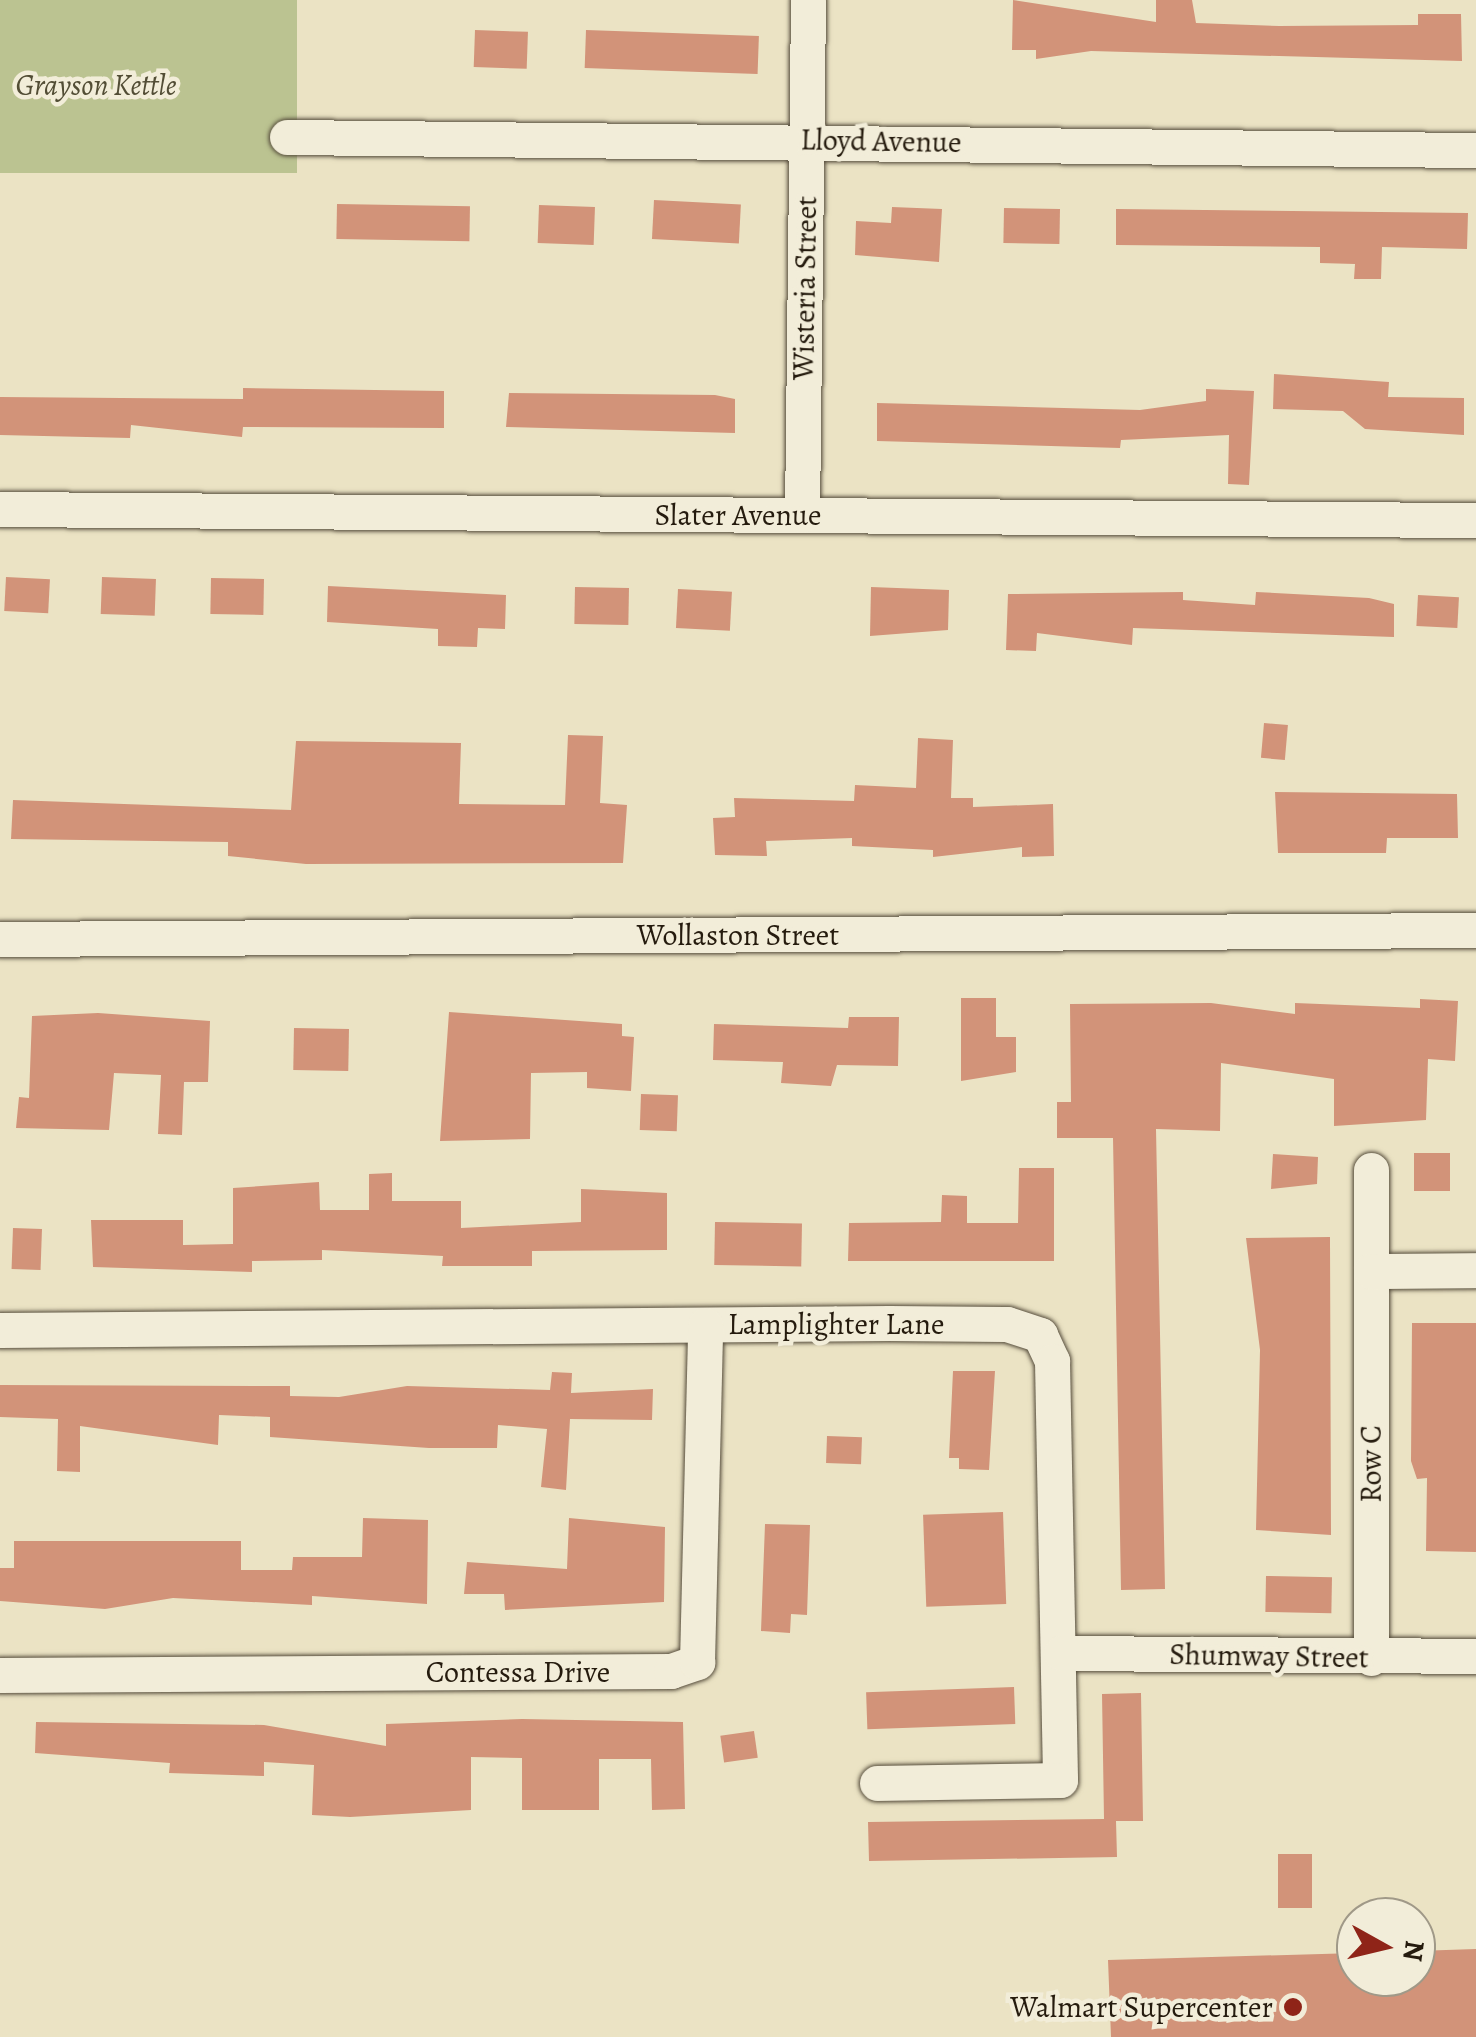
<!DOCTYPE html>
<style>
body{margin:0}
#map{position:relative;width:1476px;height:2037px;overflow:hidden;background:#ebe3c4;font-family:Alegreya,serif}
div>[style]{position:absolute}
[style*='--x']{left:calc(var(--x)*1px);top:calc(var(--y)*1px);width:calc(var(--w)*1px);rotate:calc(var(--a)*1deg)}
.green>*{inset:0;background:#bbc391;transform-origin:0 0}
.building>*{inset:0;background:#d29379;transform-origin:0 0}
.roads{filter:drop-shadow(0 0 2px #564d3c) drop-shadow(0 0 2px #564d3c)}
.minor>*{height:35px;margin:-17.5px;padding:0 17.5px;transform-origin:17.5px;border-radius:17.5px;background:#f2edd9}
.dots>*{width:28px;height:28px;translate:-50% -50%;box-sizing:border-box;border:5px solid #f2edd9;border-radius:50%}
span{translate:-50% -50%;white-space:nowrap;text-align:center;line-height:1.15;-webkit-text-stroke:9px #f2edd9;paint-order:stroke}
.park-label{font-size:30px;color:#524d35;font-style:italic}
.street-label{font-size:30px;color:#251b0e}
.poi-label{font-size:30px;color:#251b0e}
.right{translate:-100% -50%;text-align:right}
.north{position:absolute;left:1336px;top:1897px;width:100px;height:100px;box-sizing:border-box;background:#f2edd9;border:2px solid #a09988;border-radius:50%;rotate:98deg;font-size:28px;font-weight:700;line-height:40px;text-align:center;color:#251b0e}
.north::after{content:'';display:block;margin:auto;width:35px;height:45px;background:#8f2418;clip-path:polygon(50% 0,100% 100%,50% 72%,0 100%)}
</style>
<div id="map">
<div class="green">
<div style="left:0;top:0;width:297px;height:173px"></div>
</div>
<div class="building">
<div style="clip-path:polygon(1013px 0,1156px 22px,1156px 0,1192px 0,1196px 23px,1279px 26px,1418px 25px,1418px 14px,1461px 14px,1462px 61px,1091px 51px,1036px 59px,1036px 50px,1012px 50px)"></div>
<div style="left:475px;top:30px;width:53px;height:37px;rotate:2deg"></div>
<div style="left:586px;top:30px;width:173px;height:38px;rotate:2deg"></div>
<div style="left:654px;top:200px;width:87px;height:39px;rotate:3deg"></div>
<div style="left:337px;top:204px;width:133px;height:35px;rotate:1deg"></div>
<div style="left:539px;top:205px;width:56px;height:38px;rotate:2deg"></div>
<div style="clip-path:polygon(892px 207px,942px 209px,939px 262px,855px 255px,856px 221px,891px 223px)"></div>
<div style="left:1004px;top:208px;width:56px;height:35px;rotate:1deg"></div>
<div style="clip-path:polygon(1116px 209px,1468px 213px,1467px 249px,1382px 247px,1381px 279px,1354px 279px,1355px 264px,1320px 263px,1320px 247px,1116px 245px)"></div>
<div style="clip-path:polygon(1274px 374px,1389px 382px,1388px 397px,1464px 398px,1464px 435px,1365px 429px,1343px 411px,1273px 409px)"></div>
<div style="clip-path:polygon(243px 388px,444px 391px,444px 428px,243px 427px,242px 437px,131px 425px,130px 438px,0 435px,0 397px,243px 399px)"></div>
<div style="clip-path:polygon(1206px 389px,1254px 391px,1249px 485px,1228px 484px,1229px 435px,1121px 440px,1120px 448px,877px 441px,877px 403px,1140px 410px,1206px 401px)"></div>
<div style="clip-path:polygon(509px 393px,715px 395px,735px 399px,735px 433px,506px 427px)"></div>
<div style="left:6px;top:577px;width:44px;height:34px;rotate:3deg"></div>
<div style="left:102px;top:577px;width:54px;height:37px;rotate:2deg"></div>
<div style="left:211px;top:578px;width:53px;height:36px;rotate:1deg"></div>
<div style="clip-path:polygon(328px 586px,506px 595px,505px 629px,478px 628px,477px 647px,438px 646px,438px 629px,327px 622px)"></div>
<div style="left:575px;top:587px;width:54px;height:37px;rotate:1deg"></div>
<div style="clip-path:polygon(871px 587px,949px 590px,948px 630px,870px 636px)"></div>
<div style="left:678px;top:589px;width:54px;height:39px;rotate:3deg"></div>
<div style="clip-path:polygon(1183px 592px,1183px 600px,1255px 605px,1256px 592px,1369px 598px,1394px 604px,1394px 637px,1133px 628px,1132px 645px,1037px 633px,1036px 651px,1006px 650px,1008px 594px)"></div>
<div style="left:1418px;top:595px;width:41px;height:31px;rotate:3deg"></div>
<div style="left:1264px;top:723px;width:24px;height:35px;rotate:5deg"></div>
<div style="clip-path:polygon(568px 735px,603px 736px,600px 803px,627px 805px,623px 863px,306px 864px,228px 856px,228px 842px,11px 839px,13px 800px,291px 810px,296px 741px,461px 743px,459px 804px,565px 805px)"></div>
<div style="clip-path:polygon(918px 738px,953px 740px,951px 798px,973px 798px,973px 807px,1053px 804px,1054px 856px,1022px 857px,1022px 847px,933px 857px,933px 850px,852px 846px,852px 838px,766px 841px,767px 856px,715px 855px,713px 818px,735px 817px,734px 798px,854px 801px,855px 785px,916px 788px)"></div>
<div style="clip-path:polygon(1275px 792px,1457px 794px,1458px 838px,1387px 838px,1386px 853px,1278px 853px)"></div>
<div style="clip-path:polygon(961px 998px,996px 998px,996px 1037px,1016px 1037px,1016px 1072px,961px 1081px)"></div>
<div style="clip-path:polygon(1420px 999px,1458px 1001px,1455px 1061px,1428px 1059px,1426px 1120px,1334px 1126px,1334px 1079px,1221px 1063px,1220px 1131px,1156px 1129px,1165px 1589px,1121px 1590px,1113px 1138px,1057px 1138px,1057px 1102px,1071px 1102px,1070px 1004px,1211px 1003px,1295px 1014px,1295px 1003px,1420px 1008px)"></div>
<div style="clip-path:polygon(449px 1012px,622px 1024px,622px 1036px,634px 1037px,631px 1091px,587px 1088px,587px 1072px,531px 1073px,530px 1139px,440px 1141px)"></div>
<div style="clip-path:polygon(98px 1013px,210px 1021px,208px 1082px,184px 1082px,182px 1135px,158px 1134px,161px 1075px,114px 1073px,109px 1130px,16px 1128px,19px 1097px,29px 1098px,32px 1016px)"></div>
<div style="clip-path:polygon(849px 1017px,899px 1017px,898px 1066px,837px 1065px,831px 1086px,781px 1083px,783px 1062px,713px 1060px,714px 1024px,848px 1028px)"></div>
<div style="left:294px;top:1028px;width:55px;height:42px;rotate:1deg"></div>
<div style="left:641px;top:1094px;width:37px;height:36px;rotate:2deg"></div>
<div style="left:1414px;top:1153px;width:36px;height:38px"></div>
<div style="clip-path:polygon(1273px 1154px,1318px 1157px,1317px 1184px,1271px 1189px)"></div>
<div style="clip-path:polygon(1019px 1168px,1054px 1168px,1054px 1261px,848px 1261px,849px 1223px,941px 1222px,942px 1195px,967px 1196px,967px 1223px,1018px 1223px)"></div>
<div style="clip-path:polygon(392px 1173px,392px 1201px,461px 1201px,461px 1228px,581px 1222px,581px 1189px,667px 1193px,667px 1250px,532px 1251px,532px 1266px,442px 1266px,443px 1256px,322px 1250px,322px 1260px,252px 1261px,252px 1272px,93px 1267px,91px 1220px,183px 1220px,183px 1245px,233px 1244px,233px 1188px,319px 1182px,320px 1210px,369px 1210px,369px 1174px)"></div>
<div style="left:715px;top:1222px;width:87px;height:43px;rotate:1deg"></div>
<div style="left:13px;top:1228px;width:29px;height:41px;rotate:2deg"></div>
<div style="clip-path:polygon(1330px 1237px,1331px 1535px,1256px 1530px,1260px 1350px,1246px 1238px)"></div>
<div style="clip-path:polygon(1412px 1323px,1476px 1323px,1476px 1552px,1426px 1551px,1427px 1478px,1417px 1479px,1411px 1461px)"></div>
<div style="clip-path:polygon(953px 1371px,995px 1371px,989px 1470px,959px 1469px,959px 1458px,949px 1458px)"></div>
<div style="clip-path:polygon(552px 1372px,572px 1373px,571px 1393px,653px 1389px,652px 1420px,570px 1419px,566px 1490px,541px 1487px,547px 1429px,498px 1425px,497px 1448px,429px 1448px,270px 1437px,270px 1417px,219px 1415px,218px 1445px,80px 1426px,80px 1472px,57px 1471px,58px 1419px,0 1417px,0 1385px,290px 1386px,290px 1396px,339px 1397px,407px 1386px,550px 1390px)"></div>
<div style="left:827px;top:1436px;width:35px;height:27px;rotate:2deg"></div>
<div style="left:1003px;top:1512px;width:92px;height:80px;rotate:88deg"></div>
<div style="clip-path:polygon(363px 1518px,428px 1520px,427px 1604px,312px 1596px,312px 1605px,173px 1598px,105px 1609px,0 1601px,0 1568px,14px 1568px,14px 1541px,241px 1541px,241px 1570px,292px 1570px,293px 1557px,362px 1557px)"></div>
<div style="clip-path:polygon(569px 1518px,665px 1527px,664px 1602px,505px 1610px,504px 1594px,464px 1594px,467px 1562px,567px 1569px)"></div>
<div style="clip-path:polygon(765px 1524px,810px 1525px,807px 1615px,791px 1614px,790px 1633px,761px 1631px)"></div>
<div style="left:1266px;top:1576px;width:66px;height:36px;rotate:1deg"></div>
<div style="left:1014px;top:1687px;width:37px;height:148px;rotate:88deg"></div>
<div style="clip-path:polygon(1141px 1693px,1143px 1821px,1116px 1821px,1117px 1857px,869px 1861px,868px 1822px,1104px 1819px,1102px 1694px)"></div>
<div style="clip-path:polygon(522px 1719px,683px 1722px,685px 1809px,652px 1810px,651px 1759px,599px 1759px,599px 1810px,522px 1810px,522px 1758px,471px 1757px,471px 1810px,350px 1817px,312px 1815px,314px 1765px,264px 1762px,264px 1776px,169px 1773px,170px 1763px,35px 1753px,36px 1722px,264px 1725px,386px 1746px,386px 1724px)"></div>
<div style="left:754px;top:1731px;width:27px;height:34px;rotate:82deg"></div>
<div style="left:1278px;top:1854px;width:34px;height:54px"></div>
<div style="clip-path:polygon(1476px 1949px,1476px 2037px,1111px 2037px,1108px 1960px,1356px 1953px,1356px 1977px,1416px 1977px,1416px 1951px)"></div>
</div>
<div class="roads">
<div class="minor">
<div style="--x:287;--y:137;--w:1189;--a:0.63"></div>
<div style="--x:0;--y:509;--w:1476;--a:0.43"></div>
<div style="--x:802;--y:515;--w:515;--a:-89.33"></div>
<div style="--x:0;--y:939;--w:1476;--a:-0.35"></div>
<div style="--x:1371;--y:1170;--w:488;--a:90"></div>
<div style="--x:1371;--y:1271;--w:105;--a:-0.5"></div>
<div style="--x:0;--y:1330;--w:889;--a:-0.45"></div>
<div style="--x:889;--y:1323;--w:118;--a:0.5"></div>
<div style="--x:1007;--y:1324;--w:35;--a:18"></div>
<div style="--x:1040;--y:1335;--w:29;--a:65"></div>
<div style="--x:1052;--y:1361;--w:419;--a:88.9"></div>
<div style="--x:1060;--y:1780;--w:183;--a:179.1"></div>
<div style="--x:1061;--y:1653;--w:415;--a:0.4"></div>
<div style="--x:0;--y:1675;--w:671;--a:-0.34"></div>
<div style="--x:671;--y:1671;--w:28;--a:-19"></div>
<div style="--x:697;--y:1662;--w:337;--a:-88.6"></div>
</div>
</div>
<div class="dots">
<div style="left:1293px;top:2007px;background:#8f2418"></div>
</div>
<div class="park-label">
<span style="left:96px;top:85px">Grayson Kettle</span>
</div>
<div class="street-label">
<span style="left:881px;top:141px;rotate:1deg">Lloyd Avenue</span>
<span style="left:805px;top:288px;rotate:-89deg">Wisteria Street</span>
<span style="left:738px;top:515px">Slater Avenue</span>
<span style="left:738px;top:935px">Wollaston Street</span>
<span style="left:836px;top:1324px">Lamplighter Lane</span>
<span style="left:1371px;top:1464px;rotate:-90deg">Row C</span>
<span style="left:1269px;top:1656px;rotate:1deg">Shumway Street</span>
<span style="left:518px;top:1672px">Contessa Drive</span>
</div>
<div class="poi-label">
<span class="right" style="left:1273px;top:2007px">Walmart Supercenter</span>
</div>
<div class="north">N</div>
</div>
